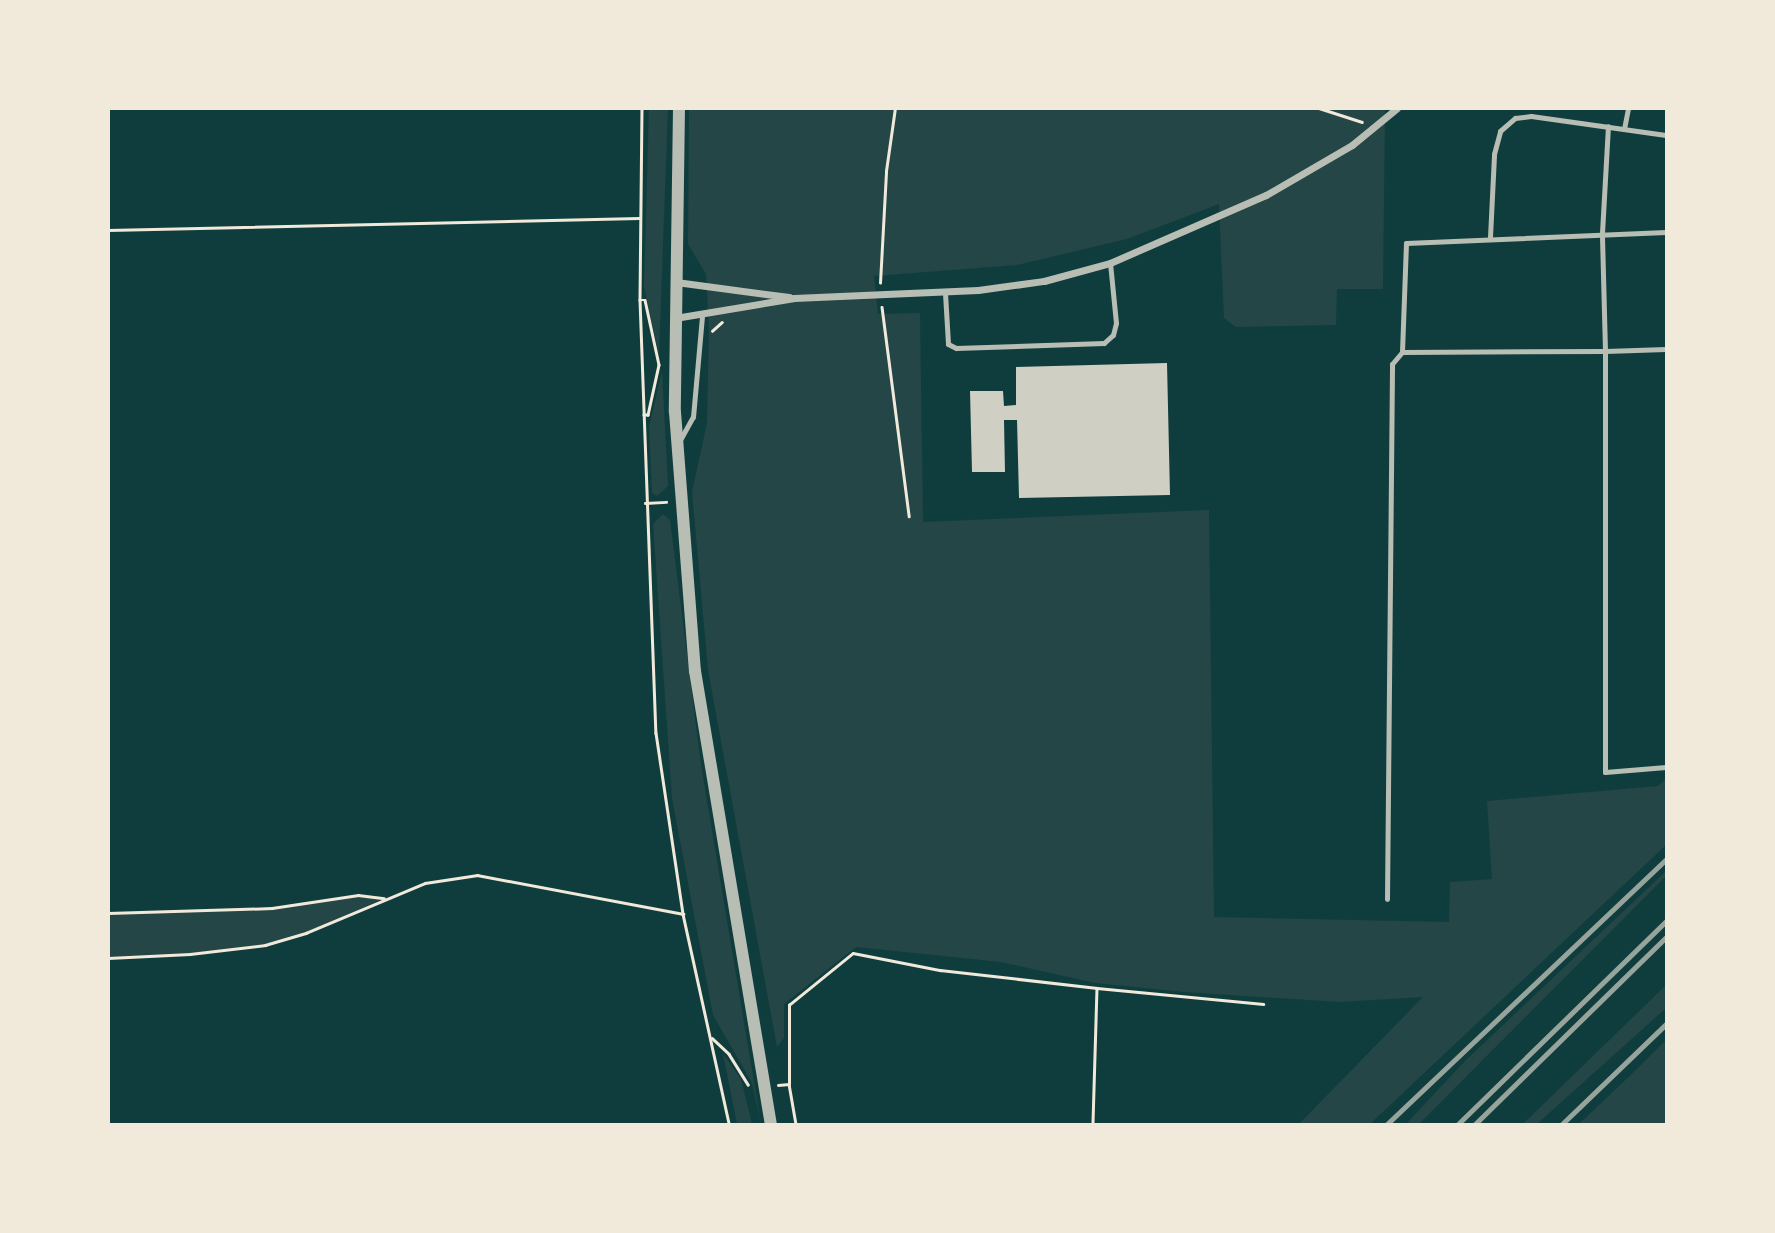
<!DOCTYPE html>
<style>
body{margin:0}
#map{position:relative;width:1775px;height:1233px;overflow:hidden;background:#0f3d3e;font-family:"Open Sans",sans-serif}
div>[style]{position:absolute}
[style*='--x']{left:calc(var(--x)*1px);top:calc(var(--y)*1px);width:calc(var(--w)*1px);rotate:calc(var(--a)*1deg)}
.green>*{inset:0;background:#244646}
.building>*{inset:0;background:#cfcfc3}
.path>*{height:2.5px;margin:-1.25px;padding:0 1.25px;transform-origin:1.25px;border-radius:1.25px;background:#f1e9da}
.service>*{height:5px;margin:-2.5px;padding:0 2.5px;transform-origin:2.5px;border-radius:2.5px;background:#b8beb3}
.minor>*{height:7px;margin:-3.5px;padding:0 3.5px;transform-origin:3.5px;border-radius:3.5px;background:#b8beb3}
.tertiary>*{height:12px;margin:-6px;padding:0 6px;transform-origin:6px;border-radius:6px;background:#b8beb3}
.rail>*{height:5px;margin:-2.5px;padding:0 2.5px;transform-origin:2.5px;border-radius:2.5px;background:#97a49c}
span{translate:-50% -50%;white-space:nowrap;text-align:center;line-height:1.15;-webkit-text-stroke:5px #f1e9da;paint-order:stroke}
.frame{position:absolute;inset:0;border:110px solid #f1e9da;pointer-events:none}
</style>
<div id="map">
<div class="green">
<div style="clip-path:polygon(649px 108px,668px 109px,659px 355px,644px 287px)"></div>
<div style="clip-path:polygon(689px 109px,1385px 109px,1383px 289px,1337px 289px,1336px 325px,1236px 327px,1224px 318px,1219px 204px,1127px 239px,1017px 265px,874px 276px,878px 314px,920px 313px,923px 522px,1209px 510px,1214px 917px,1449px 922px,1450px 882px,1492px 879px,1487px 801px,1658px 786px,1666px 779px,1666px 845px,1370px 1124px,1299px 1124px,1423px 997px,1339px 1002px,1184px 992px,1095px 983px,1001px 962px,856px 947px,784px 1004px,784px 1038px,777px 1047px,708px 670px,692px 492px,707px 423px,709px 328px,706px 274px,688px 244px)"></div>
<div style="clip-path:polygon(662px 371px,668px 486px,657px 496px,652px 493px,649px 427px)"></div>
<div style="clip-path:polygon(663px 514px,670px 520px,701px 765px,761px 1124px,752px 1083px,713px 1015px,672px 798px,653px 524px)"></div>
<div style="clip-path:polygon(1666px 871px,1666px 876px,1419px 1124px,1406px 1124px,1465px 1061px)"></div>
<div style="clip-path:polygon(358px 895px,384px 898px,306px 933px,265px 945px,190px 954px,109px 958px,108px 913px,272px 908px)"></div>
<div style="clip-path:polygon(1666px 985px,1666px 1008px,1537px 1124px,1523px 1124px)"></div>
<div style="clip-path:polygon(1666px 1040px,1666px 1124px,1579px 1124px,1638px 1068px)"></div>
<div style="clip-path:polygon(723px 1054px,741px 1079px,752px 1124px,737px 1124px)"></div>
</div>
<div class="building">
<div style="clip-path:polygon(1167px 363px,1170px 495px,1019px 498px,1017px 420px,1004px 420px,1005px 472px,972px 472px,970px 391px,1003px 391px,1004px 406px,1016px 405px,1016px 367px)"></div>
</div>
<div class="path">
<div style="--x:642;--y:108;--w:192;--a:90.6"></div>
<div style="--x:640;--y:300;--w:433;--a:87.9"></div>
<div style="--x:656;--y:733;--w:183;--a:81.5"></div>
<div style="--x:683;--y:914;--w:215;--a:77.6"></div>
<div style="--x:1319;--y:108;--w:45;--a:18"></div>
<div style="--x:108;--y:230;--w:531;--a:-1.29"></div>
<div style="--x:880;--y:283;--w:112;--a:-86.9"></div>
<div style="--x:886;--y:171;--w:64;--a:-81.9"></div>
<div style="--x:641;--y:300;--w:4;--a:0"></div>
<div style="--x:645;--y:300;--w:66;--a:77.8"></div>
<div style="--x:659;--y:365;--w:51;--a:102.4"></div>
<div style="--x:648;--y:415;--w:4;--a:180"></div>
<div style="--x:882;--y:307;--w:211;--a:82.6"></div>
<div style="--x:712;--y:331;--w:13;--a:-42"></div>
<div style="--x:645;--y:503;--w:21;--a:-3"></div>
<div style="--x:108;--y:913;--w:164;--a:-1.7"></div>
<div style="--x:272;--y:908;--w:87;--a:-8.6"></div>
<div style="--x:358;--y:895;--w:26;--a:7"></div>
<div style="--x:108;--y:958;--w:82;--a:-2.8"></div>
<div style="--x:190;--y:954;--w:76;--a:-6.8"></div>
<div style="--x:265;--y:945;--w:43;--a:-16.3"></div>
<div style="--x:306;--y:933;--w:129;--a:-22.8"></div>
<div style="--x:425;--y:883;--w:53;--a:-8.7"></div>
<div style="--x:477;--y:875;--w:210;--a:10.7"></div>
<div style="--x:1097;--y:988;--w:167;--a:5.5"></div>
<div style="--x:712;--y:1038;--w:23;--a:43"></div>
<div style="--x:729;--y:1054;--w:36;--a:58"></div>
<div style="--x:789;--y:1084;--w:79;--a:-90"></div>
<div style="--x:789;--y:1005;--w:82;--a:-39.1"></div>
<div style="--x:853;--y:953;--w:89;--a:11.1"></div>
<div style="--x:940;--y:970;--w:158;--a:6.5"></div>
<div style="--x:1097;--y:988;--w:136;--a:91.7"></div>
<div style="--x:778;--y:1085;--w:11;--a:-5"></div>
<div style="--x:789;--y:1084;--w:41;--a:80.1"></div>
</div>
<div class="service">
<div style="--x:1624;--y:129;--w:21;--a:-79"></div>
<div style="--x:1490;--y:237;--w:83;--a:-87.2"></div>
<div style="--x:1494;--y:154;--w:24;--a:-75"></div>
<div style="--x:1500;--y:131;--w:20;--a:-41"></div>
<div style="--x:1515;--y:118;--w:16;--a:-7"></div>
<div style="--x:1531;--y:116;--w:136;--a:8"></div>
<div style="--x:945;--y:293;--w:51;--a:86.6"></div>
<div style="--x:948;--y:344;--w:9;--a:27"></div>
<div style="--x:956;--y:348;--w:148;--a:-1.9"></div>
<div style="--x:1104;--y:343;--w:12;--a:-42"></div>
<div style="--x:1113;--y:335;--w:12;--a:-76"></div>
<div style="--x:1116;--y:323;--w:60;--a:-95.7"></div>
<div style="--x:1666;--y:349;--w:61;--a:178.1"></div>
<div style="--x:1605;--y:351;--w:421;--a:90"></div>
<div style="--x:1605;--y:772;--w:61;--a:-4.7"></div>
<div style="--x:1402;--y:352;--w:109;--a:-87.9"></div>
<div style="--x:1406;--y:243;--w:260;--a:-2.4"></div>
<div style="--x:680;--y:440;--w:26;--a:-61"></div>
<div style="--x:693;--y:417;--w:100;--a:-84.9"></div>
<div style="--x:1387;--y:899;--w:535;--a:-89.46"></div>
<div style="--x:1392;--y:364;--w:16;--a:-50"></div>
<div style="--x:1402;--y:352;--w:203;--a:-0.3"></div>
<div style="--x:1605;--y:351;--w:118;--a:-91.5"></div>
<div style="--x:1602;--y:233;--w:107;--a:-86.8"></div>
</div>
<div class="minor">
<div style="--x:676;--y:282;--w:114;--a:7.6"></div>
<div style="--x:675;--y:318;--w:121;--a:-9.5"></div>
<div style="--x:794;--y:298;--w:184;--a:-2.5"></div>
<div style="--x:978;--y:290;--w:67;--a:-7.8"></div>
<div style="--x:1044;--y:281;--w:68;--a:-15.3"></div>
<div style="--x:1110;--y:263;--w:170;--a:-23.6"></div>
<div style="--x:1266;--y:195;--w:99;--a:-30.2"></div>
<div style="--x:1352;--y:145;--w:58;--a:-39.4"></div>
</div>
<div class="tertiary">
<div style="--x:679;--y:108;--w:304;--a:90.8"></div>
<div style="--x:675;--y:412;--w:260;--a:85.6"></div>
<div style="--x:695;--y:671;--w:459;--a:80.5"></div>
</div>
<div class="rail">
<div style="--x:1387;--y:1124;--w:385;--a:-43.5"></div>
<div style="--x:1458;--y:1124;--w:291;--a:-44.3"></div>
<div style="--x:1475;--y:1124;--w:267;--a:-44.4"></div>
<div style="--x:1562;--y:1124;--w:144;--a:-43.9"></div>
</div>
<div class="frame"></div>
</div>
